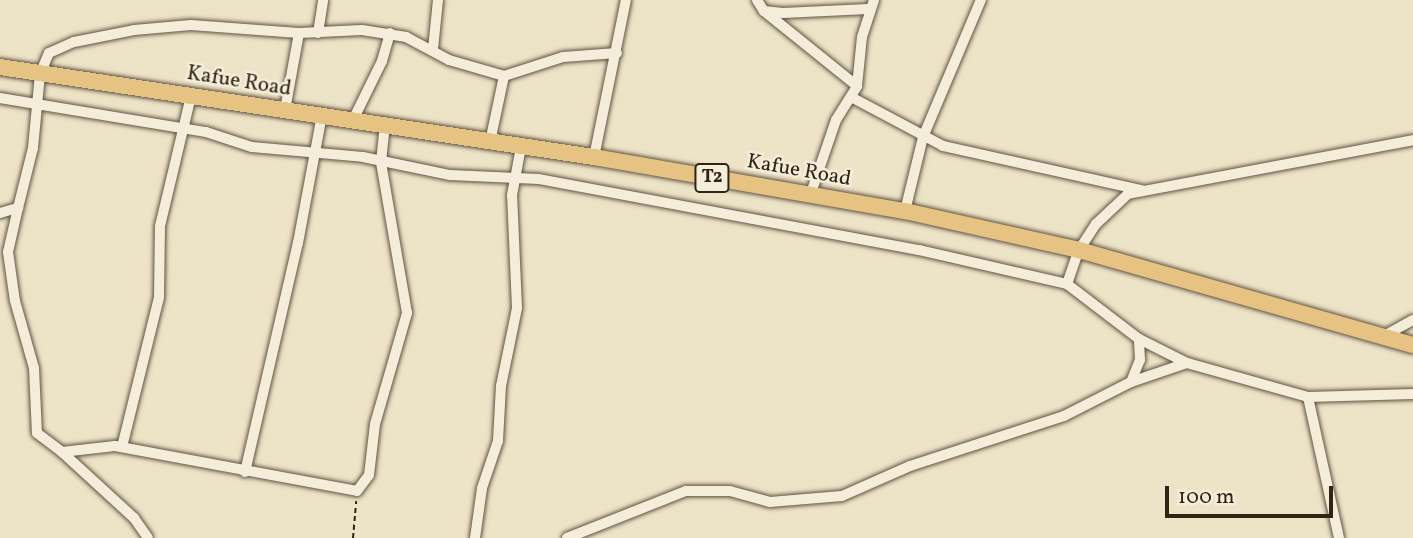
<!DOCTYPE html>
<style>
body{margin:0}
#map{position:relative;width:1413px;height:538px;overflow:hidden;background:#ede3c6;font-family:Vollkorn,serif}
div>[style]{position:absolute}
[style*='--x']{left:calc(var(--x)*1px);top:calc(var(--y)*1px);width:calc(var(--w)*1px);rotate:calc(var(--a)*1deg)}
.path>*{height:2px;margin-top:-1px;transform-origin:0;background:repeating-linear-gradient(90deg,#302415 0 5px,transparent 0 8.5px)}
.roads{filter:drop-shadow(0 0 2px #5f5441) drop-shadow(0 0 2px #5f5441)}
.minor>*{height:10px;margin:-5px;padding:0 5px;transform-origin:5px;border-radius:5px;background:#f3edda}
.trunk>*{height:16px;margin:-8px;padding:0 8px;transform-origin:8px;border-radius:8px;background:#e6c283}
span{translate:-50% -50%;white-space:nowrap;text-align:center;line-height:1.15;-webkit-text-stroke:5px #f3edda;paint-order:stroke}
.shield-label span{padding:2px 5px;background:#f3edda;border:2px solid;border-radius:5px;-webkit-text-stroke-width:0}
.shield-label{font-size:19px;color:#302415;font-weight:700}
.street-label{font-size:21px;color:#302415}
.scale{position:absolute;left:1165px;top:486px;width:168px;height:32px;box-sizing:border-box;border:4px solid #302415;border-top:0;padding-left:9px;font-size:21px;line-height:24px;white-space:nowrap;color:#302415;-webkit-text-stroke:5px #f3edda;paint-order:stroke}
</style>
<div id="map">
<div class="path">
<div style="--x:353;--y:538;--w:37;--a:-85"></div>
</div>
<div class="roads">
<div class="minor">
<div style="--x:757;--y:0;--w:13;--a:58"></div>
<div style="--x:764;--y:11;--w:19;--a:6"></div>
<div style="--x:783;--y:13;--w:85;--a:-2.7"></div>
<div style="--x:764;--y:11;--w:119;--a:38.9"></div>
<div style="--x:318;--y:33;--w:33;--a:-81"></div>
<div style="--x:433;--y:49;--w:49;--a:-84.2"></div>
<div style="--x:504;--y:76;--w:62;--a:-17.9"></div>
<div style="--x:563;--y:57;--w:54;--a:-4.2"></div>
<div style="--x:851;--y:97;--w:104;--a:28"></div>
<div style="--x:943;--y:146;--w:203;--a:12.5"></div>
<div style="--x:0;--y:98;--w:209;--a:9.4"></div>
<div style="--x:206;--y:132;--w:48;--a:18.1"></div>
<div style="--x:252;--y:147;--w:111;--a:5.1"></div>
<div style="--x:363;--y:157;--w:89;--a:11.7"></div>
<div style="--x:450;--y:175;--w:89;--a:2.6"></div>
<div style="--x:539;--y:179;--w:387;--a:10.6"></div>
<div style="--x:919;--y:250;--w:152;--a:12.9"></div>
<div style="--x:285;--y:110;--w:78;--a:-79.7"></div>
<div style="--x:353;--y:120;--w:66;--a:-63.8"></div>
<div style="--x:382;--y:61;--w:29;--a:-74"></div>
<div style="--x:594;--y:157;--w:160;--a:-78.5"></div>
<div style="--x:811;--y:193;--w:77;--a:-71.1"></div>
<div style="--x:836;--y:120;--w:40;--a:-58"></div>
<div style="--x:857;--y:86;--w:49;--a:-84.2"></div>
<div style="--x:862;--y:37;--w:39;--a:-72"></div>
<div style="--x:18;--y:208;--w:45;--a:102.8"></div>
<div style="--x:8;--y:252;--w:49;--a:81.9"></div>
<div style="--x:15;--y:301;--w:70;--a:74.2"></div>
<div style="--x:34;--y:368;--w:65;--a:87.4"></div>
<div style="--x:37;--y:433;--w:31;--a:37"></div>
<div style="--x:62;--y:452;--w:53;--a:-6.5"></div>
<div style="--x:115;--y:446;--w:246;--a:10.5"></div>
<div style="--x:357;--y:491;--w:20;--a:-53"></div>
<div style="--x:369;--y:475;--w:51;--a:-83.3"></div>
<div style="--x:375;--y:424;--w:116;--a:-73.9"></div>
<div style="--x:407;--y:313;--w:153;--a:-99.8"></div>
<div style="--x:381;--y:162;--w:37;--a:-84"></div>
<div style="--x:905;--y:211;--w:76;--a:-76.3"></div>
<div style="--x:923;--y:137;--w:149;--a:-67.1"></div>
<div style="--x:0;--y:213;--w:19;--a:-16"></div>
<div style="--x:18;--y:208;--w:62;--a:-76"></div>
<div style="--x:33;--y:148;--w:74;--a:-84.6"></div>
<div style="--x:40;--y:74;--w:23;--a:-67"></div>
<div style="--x:49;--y:53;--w:27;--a:-24"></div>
<div style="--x:74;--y:42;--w:61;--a:-11.3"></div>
<div style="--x:134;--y:30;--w:57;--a:-5"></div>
<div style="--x:191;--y:25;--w:108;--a:4.2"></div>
<div style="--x:299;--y:33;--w:63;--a:-2.7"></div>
<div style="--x:362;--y:30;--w:45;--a:9"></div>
<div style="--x:406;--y:37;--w:49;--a:28.1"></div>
<div style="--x:449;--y:60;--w:57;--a:16.2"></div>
<div style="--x:504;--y:76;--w:67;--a:102"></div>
<div style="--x:1382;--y:337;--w:35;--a:-29"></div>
<div style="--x:1131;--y:382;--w:24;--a:-68"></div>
<div style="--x:1140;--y:360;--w:21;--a:-93"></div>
<div style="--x:1308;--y:397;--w:105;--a:-1.6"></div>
<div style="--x:122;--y:447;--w:154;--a:-76.1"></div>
<div style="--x:159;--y:297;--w:71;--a:-89.2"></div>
<div style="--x:160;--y:226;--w:134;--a:-76.6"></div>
<div style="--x:62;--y:452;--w:98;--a:42.5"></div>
<div style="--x:134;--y:518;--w:24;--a:55"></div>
<div style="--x:245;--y:472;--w:235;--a:-77"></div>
<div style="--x:298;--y:243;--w:130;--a:-79.4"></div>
<div style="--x:475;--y:538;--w:50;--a:-82"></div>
<div style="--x:482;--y:488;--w:50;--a:-71.2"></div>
<div style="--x:498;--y:441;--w:55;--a:-86.9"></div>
<div style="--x:501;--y:386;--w:80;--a:-78.4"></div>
<div style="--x:517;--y:308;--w:113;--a:-92.5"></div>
<div style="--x:512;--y:195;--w:49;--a:-79.4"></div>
<div style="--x:567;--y:538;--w:128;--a:-21.6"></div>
<div style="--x:686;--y:491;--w:44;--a:0"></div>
<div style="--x:730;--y:491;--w:41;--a:15.4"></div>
<div style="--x:770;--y:502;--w:72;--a:-4.8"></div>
<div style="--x:842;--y:496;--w:74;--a:-23.8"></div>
<div style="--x:910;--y:466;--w:162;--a:-18"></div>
<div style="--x:1064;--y:416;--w:75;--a:-26.9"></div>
<div style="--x:1131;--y:382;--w:59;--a:-18.7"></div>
<div style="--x:1339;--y:538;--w:144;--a:-102.4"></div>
<div style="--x:1308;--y:397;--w:126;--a:-164.3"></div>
<div style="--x:1187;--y:363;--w:54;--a:-153.4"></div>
<div style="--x:1139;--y:339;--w:91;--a:-142.6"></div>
<div style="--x:1067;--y:284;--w:36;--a:-71"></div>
<div style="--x:1079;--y:250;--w:31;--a:-57"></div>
<div style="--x:1096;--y:224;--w:44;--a:-43.2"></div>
<div style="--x:1128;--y:194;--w:290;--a:-10.7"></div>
</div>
<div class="trunk">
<div style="--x:0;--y:67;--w:601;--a:8.62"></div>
<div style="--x:594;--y:157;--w:316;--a:9.9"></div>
<div style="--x:905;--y:211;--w:178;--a:12.6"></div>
<div style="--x:1079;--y:250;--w:347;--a:15.9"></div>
</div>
</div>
<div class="shield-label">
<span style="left:712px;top:178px">T2</span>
</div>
<div class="street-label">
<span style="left:239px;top:82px;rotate:9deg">Kafue Road</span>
<span style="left:799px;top:171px;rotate:10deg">Kafue Road</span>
</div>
<div class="scale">100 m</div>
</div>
